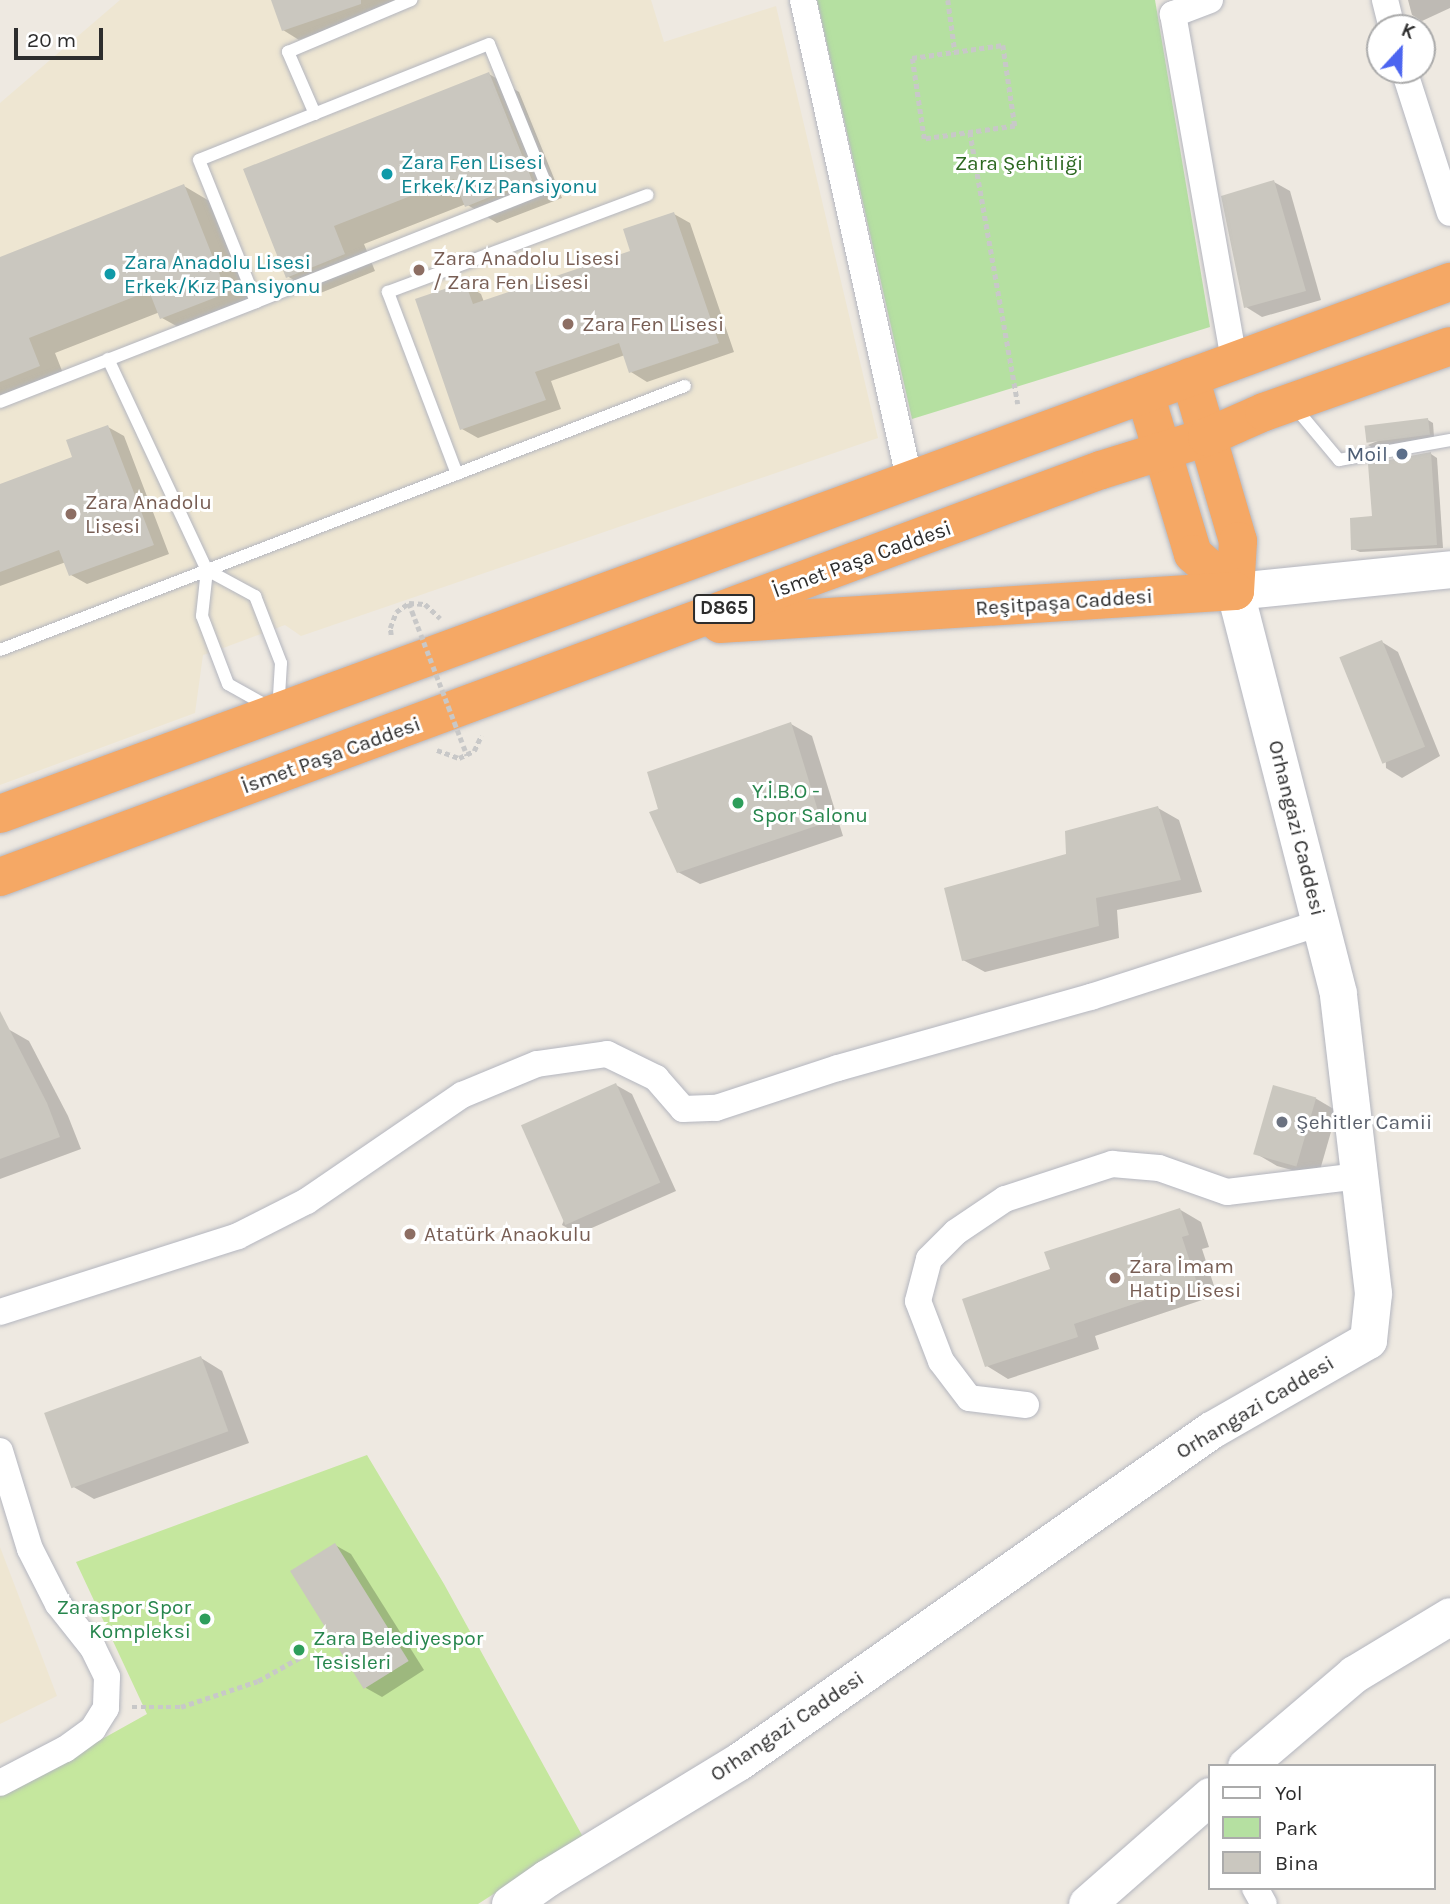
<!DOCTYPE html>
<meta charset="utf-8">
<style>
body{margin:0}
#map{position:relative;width:1450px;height:1904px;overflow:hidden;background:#eee9e1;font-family:Karla,sans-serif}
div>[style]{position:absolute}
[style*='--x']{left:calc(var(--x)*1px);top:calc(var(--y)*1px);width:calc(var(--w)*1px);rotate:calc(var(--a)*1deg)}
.education>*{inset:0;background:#eee6d2}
.green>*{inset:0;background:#b5e0a1}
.pitch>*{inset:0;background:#c5e79e}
.shadow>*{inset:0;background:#0003}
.building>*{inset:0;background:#cac7bf;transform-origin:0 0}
.path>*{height:4.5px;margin-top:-2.25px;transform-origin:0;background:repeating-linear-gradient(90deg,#c8c8c8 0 5px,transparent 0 8.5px)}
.roads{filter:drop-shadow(0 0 2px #b4b6bf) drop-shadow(0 0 2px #b4b6bf)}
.lane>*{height:12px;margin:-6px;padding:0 6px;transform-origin:6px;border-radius:6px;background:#fff}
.street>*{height:26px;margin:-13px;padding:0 13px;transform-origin:13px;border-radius:13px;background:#fff}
.secondary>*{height:37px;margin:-18.5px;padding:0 18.5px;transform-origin:18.5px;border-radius:18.5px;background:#fff}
.highway>*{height:38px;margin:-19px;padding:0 19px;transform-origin:19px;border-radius:19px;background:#f5a865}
.path-bridge>*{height:4.5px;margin-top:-2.25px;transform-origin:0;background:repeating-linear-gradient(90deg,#c8c8c8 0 5px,transparent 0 8.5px)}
.dots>*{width:19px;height:19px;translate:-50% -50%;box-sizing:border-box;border:4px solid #fff;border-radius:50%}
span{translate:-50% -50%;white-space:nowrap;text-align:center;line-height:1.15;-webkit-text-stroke:6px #fff;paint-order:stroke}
.shield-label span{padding:2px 5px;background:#fff;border:2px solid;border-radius:5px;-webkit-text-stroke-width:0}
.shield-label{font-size:19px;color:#2d2d2d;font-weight:700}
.culture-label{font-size:21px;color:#0d838f}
.left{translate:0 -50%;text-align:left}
.park-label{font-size:21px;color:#2c6820}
.education-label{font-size:21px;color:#785e54}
.service-label{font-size:21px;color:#4e5e75}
.right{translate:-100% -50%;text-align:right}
.street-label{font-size:21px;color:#2d2d2d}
.leisure-label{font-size:21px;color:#27864d}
.worship-label{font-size:21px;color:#5b616d}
.legend{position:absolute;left:1208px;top:1764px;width:228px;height:126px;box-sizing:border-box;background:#fff;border:2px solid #ababab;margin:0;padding:9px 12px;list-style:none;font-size:21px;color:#2d2d2d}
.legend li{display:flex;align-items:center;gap:14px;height:35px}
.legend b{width:35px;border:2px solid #ababab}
.north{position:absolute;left:1366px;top:14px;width:70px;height:70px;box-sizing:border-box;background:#fff;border:2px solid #ababab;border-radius:50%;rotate:22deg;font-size:19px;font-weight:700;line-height:28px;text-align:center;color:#2d2d2d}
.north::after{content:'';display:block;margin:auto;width:24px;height:32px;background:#4c65f0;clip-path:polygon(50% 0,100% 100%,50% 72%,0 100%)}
.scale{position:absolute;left:14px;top:28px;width:89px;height:32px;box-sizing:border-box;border:4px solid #2d2d2d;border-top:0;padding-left:9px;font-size:21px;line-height:24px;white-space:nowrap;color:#2d2d2d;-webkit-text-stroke:5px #fff;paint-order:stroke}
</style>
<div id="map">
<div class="education">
<div style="clip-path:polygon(120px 0,651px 0,664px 42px,776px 6px,878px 438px,301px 636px,285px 625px,215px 651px,203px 655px,195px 713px,0 785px,0 103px)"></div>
<div style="clip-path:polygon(0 1547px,57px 1696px,0 1724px)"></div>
</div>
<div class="green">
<div style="clip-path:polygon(817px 0,1155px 0,1210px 327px,912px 419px)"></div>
</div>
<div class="pitch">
<div style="clip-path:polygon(367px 1455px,444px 1584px,583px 1837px,478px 1904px,0 1904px,0 1796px,147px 1714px,76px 1562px)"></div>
</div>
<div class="shadow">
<div style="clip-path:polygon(273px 0,396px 0,397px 5px,299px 40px,283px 30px)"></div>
<div style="clip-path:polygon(1408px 0,1450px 0,1450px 8px,1422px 21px,1412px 15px)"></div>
<div style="clip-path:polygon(489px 74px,519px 92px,562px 198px,497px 223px,466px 204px,364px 244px,375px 271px,318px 294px,287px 276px,245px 170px)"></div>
<div style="clip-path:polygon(1274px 182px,1290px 191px,1321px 300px,1262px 317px,1246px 307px)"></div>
<div style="clip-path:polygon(184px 186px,211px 202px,253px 308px,189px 333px,162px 318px,160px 312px,55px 353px,66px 381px,0 407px,0 259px)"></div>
<div style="clip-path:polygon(674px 214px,690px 223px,734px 352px,647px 382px,631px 372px,625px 355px,551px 381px,561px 409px,478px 438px,462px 429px,465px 284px,481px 294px,484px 302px,632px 252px)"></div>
<div style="clip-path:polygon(1428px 420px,1433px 423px,1434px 437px,1373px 448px,1368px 445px)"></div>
<div style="clip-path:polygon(108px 427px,124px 436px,169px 554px,87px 584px,71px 575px,66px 562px,0 586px,0 486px,74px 458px)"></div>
<div style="clip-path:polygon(1431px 454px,1437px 458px,1443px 548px,1360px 552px,1353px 549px,1374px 518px)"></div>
<div style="clip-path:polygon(1382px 642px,1398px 652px,1440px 756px,1402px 778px,1386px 768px)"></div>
<div style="clip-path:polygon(791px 724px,812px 736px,843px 836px,700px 884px,678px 872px)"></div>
<div style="clip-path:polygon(1158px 808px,1179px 820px,1202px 892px,1117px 910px,1119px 938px,985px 972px,963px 960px,1068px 856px)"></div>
<div style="clip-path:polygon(8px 1029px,29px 1041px,68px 1116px,81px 1149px,0 1179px,0 1031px)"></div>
<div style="clip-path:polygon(616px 1085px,632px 1094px,676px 1191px,578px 1234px,562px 1225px)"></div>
<div style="clip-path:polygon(1315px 1098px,1337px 1111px,1318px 1177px,1277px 1166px,1255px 1153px)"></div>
<div style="clip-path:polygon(1179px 1209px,1201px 1222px,1209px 1247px,1202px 1249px,1217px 1295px,1095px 1336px,1099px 1349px,1008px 1379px,987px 1366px,1052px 1271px)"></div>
<div style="clip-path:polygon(201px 1358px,222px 1371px,249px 1443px,94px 1499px,72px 1486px)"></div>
<div style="clip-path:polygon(335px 1545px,351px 1554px,424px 1670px,382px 1697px,366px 1688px)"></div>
</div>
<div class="building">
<div style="clip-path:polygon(271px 0,361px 0,361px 4px,282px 31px)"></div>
<div style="clip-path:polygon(489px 72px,532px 180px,465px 207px,454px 179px,334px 226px,345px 254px,286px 278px,243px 169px)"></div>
<div style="clip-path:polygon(1274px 180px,1306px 291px,1244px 308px,1221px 196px)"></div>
<div style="clip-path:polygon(184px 184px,227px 293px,160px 319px,149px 291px,29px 338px,40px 366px,0 382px,0 257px)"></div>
<div style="clip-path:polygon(674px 212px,719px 343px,629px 373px,619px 343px,535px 372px,546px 400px,460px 430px,415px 299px,465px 282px,473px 304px,630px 251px,623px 229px)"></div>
<div style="left:1428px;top:418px;width:17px;height:64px;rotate:83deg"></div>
<div style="clip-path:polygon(108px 425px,154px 545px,69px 576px,59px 550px,0 572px,0 484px,72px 457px,66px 440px)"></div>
<div style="clip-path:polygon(1431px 452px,1437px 545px,1351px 550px,1350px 518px,1372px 516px,1368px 464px)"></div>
<div style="left:1382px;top:640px;width:115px;height:46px;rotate:68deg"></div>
<div style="clip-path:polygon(791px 722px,822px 824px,677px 873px,649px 812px,658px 809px,647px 772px)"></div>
<div style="clip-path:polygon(1158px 806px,1181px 880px,1096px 898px,1099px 926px,962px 961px,944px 888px,1066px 854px,1065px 831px)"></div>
<div style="clip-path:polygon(0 1011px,47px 1103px,60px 1137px,0 1159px)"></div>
<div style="left:616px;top:1083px;width:109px;height:104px;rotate:66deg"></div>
<div style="left:1273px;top:1085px;width:45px;height:72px;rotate:16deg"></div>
<div style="clip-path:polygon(1180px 1208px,1189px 1235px,1182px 1237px,1197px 1283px,1074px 1324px,1078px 1337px,985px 1367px,962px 1299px,1050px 1269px,1044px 1252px)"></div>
<div style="left:201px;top:1356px;width:80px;height:167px;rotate:70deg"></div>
<div style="left:335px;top:1543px;width:139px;height:53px;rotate:58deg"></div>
</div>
<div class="path">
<div style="--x:948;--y:0;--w:52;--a:82.3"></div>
<div style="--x:1003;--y:45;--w:82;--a:81.6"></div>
<div style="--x:1015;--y:126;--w:92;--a:171.9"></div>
<div style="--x:924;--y:139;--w:82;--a:-98.4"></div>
<div style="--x:912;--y:58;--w:92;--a:-8.1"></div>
<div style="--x:970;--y:132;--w:276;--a:80"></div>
<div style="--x:391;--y:635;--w:7;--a:-98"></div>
<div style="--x:390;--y:628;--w:17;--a:-69"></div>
<div style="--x:396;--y:612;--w:16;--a:-35"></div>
<div style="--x:409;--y:603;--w:16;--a:4"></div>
<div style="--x:425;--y:604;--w:21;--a:43"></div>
<div style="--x:437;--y:750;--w:23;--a:20"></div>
<div style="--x:459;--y:758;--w:17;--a:-25"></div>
<div style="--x:474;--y:751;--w:17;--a:-65"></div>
<div style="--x:132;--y:1707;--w:49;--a:0"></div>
<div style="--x:181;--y:1707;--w:81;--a:-18.7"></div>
<div style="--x:258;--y:1681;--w:55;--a:-29.4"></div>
</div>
<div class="roads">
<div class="lane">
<div style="--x:315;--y:114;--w:68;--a:-113.5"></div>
<div style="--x:288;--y:52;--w:134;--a:-22.9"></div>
<div style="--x:108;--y:359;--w:233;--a:64.9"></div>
<div style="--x:0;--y:402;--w:275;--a:-21.3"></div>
<div style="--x:256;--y:302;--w:313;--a:-21.6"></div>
<div style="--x:547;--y:187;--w:154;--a:-112.1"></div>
<div style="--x:489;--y:44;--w:312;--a:158.2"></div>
<div style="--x:199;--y:160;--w:153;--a:68.1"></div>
<div style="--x:1293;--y:405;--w:72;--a:50.1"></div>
<div style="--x:1339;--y:460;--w:113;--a:-10.2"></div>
<div style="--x:457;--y:474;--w:195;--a:-110.8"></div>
<div style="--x:388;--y:292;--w:277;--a:-20.5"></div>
<div style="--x:207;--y:570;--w:55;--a:28.4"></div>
<div style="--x:255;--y:596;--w:72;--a:68.8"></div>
<div style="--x:281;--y:663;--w:49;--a:93.5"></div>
<div style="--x:278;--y:712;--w:57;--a:-150.8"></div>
<div style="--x:228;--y:684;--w:73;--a:-110.9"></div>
<div style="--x:202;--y:616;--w:46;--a:-83.8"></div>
<div style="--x:0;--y:650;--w:734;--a:-21.08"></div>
</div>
<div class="street">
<div style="--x:803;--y:0;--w:492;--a:77.5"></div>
<div style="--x:1210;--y:0;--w:40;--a:159"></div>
<div style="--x:1173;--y:14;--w:352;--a:80"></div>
<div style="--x:1385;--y:0;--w:29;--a:76"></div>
<div style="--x:1404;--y:70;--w:150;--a:72.2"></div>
<div style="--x:0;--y:1312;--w:250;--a:-17.7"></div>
<div style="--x:238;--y:1236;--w:77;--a:-26.9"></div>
<div style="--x:307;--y:1201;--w:188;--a:-34.4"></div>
<div style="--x:462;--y:1095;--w:81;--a:-22.5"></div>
<div style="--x:537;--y:1064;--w:71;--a:-8.1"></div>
<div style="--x:607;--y:1054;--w:55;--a:26.1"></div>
<div style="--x:656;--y:1078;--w:41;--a:48.9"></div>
<div style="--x:683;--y:1109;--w:33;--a:-2"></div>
<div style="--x:716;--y:1108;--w:128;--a:-18.2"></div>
<div style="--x:838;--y:1068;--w:263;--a:-15.7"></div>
<div style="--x:1091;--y:997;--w:241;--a:-17.9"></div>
<div style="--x:1026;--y:1405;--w:57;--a:-173"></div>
<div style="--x:969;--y:1398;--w:46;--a:-127.1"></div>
<div style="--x:941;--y:1361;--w:64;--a:-111"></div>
<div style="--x:918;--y:1301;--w:43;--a:-75.3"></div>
<div style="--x:929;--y:1259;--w:38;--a:-45"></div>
<div style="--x:956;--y:1232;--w:59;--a:-34"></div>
<div style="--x:1005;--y:1199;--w:113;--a:-18.1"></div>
<div style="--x:1112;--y:1164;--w:47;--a:4.9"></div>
<div style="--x:1159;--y:1168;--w:72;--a:19.4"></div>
<div style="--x:1227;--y:1192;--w:133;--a:-6.9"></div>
<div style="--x:0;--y:1451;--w:102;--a:73"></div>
<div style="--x:30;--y:1549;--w:62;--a:63"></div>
<div style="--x:58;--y:1604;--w:56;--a:51.5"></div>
<div style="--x:93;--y:1648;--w:32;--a:64"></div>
<div style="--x:107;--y:1677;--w:31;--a:92"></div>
<div style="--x:106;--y:1708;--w:25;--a:122"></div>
<div style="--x:93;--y:1729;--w:34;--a:144"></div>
<div style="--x:65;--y:1749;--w:73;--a:152.4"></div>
<div style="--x:1255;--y:1888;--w:18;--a:61"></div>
</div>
<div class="secondary">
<div style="--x:1246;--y:1766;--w:142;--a:-40.4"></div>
<div style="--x:1354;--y:1674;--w:112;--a:-31.1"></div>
<div style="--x:510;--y:1904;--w:45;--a:-35.1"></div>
<div style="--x:547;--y:1878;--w:223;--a:-31.3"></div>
<div style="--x:738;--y:1762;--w:578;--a:-35.07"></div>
<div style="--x:1211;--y:1430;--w:181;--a:-29.8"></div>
<div style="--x:1368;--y:1340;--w:47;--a:-83.9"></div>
<div style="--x:1373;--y:1293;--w:302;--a:-96.7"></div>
<div style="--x:1338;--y:993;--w:415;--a:-104.4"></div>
<div style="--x:1235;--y:591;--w:216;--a:-5.8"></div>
<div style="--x:1087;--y:1904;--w:164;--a:-41.3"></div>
</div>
<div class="highway">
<div style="--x:1190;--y:377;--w:171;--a:73.7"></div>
<div style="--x:1238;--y:541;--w:50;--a:93.4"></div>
<div style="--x:1145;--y:394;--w:167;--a:73.3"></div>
<div style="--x:1193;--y:554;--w:56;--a:41.4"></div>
<div style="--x:720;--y:624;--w:516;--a:-3.67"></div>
<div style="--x:0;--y:814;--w:1545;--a:-20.15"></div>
<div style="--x:0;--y:877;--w:1174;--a:-20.29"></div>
<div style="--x:1101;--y:470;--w:111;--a:-17.3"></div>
<div style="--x:1207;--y:437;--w:62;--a:-23.7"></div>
<div style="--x:1264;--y:412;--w:197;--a:-19.5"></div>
</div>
</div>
<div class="path-bridge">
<div style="--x:409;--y:603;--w:163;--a:69.1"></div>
</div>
<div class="dots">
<div style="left:387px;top:174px;background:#0f9aa8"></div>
<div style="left:419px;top:270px;background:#8d6e63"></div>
<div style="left:110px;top:274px;background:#0f9aa8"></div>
<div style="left:568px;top:324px;background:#8d6e63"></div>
<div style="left:1402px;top:454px;background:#5c6f8a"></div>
<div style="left:71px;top:514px;background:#8d6e63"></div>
<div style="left:738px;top:803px;background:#2e9e5b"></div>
<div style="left:1282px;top:1122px;background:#6b7280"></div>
<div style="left:410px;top:1234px;background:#8d6e63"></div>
<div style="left:1115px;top:1278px;background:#8d6e63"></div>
<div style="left:205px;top:1619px;background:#2e9e5b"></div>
<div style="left:299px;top:1650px;background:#2e9e5b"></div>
</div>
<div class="shield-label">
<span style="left:724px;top:609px">D865</span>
</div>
<div class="culture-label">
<span class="left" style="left:401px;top:174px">Zara Fen Lisesi<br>Erkek/Kız Pansiyonu</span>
<span class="left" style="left:124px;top:274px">Zara Anadolu Lisesi<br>Erkek/Kız Pansiyonu</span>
</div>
<div class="park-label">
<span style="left:1019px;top:163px">Zara Şehitliği</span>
</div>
<div class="education-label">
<span class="left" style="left:433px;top:270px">Zara Anadolu Lisesi<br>/ Zara Fen Lisesi</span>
<span class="left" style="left:582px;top:324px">Zara Fen Lisesi</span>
<span class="left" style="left:85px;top:514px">Zara Anadolu<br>Lisesi</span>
<span class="left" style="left:424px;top:1234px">Atatürk Anaokulu</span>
<span class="left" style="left:1129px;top:1278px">Zara İmam<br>Hatip Lisesi</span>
</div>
<div class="service-label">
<span class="right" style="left:1388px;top:454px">Moil</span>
</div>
<div class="street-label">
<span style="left:862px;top:559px;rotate:-20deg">İsmet Paşa Caddesi</span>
<span style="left:1064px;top:602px;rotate:-4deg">Reşitpaşa Caddesi</span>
<span style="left:331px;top:755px;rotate:-20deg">İsmet Paşa Caddesi</span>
<span style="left:1297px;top:828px;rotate:76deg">Orhangazi Caddesi</span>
<span style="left:1255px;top:1407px;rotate:-31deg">Orhangazi Caddesi</span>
<span style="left:787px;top:1726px;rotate:-34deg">Orhangazi Caddesi</span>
</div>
<div class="leisure-label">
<span class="left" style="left:752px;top:803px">Y.İ.B.O -<br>Spor Salonu</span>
<span class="right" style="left:191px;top:1619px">Zaraspor Spor<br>Kompleksi</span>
<span class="left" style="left:313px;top:1650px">Zara Belediyespor<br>Tesisleri</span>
</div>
<div class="worship-label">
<span class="left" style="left:1296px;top:1122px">Şehitler Camii</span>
</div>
<ul class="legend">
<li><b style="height:9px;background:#fff"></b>Yol</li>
<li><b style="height:19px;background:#b5e0a1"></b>Park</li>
<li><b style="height:19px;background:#cac7bf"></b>Bina</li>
</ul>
<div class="north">K</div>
<div class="scale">20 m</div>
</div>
